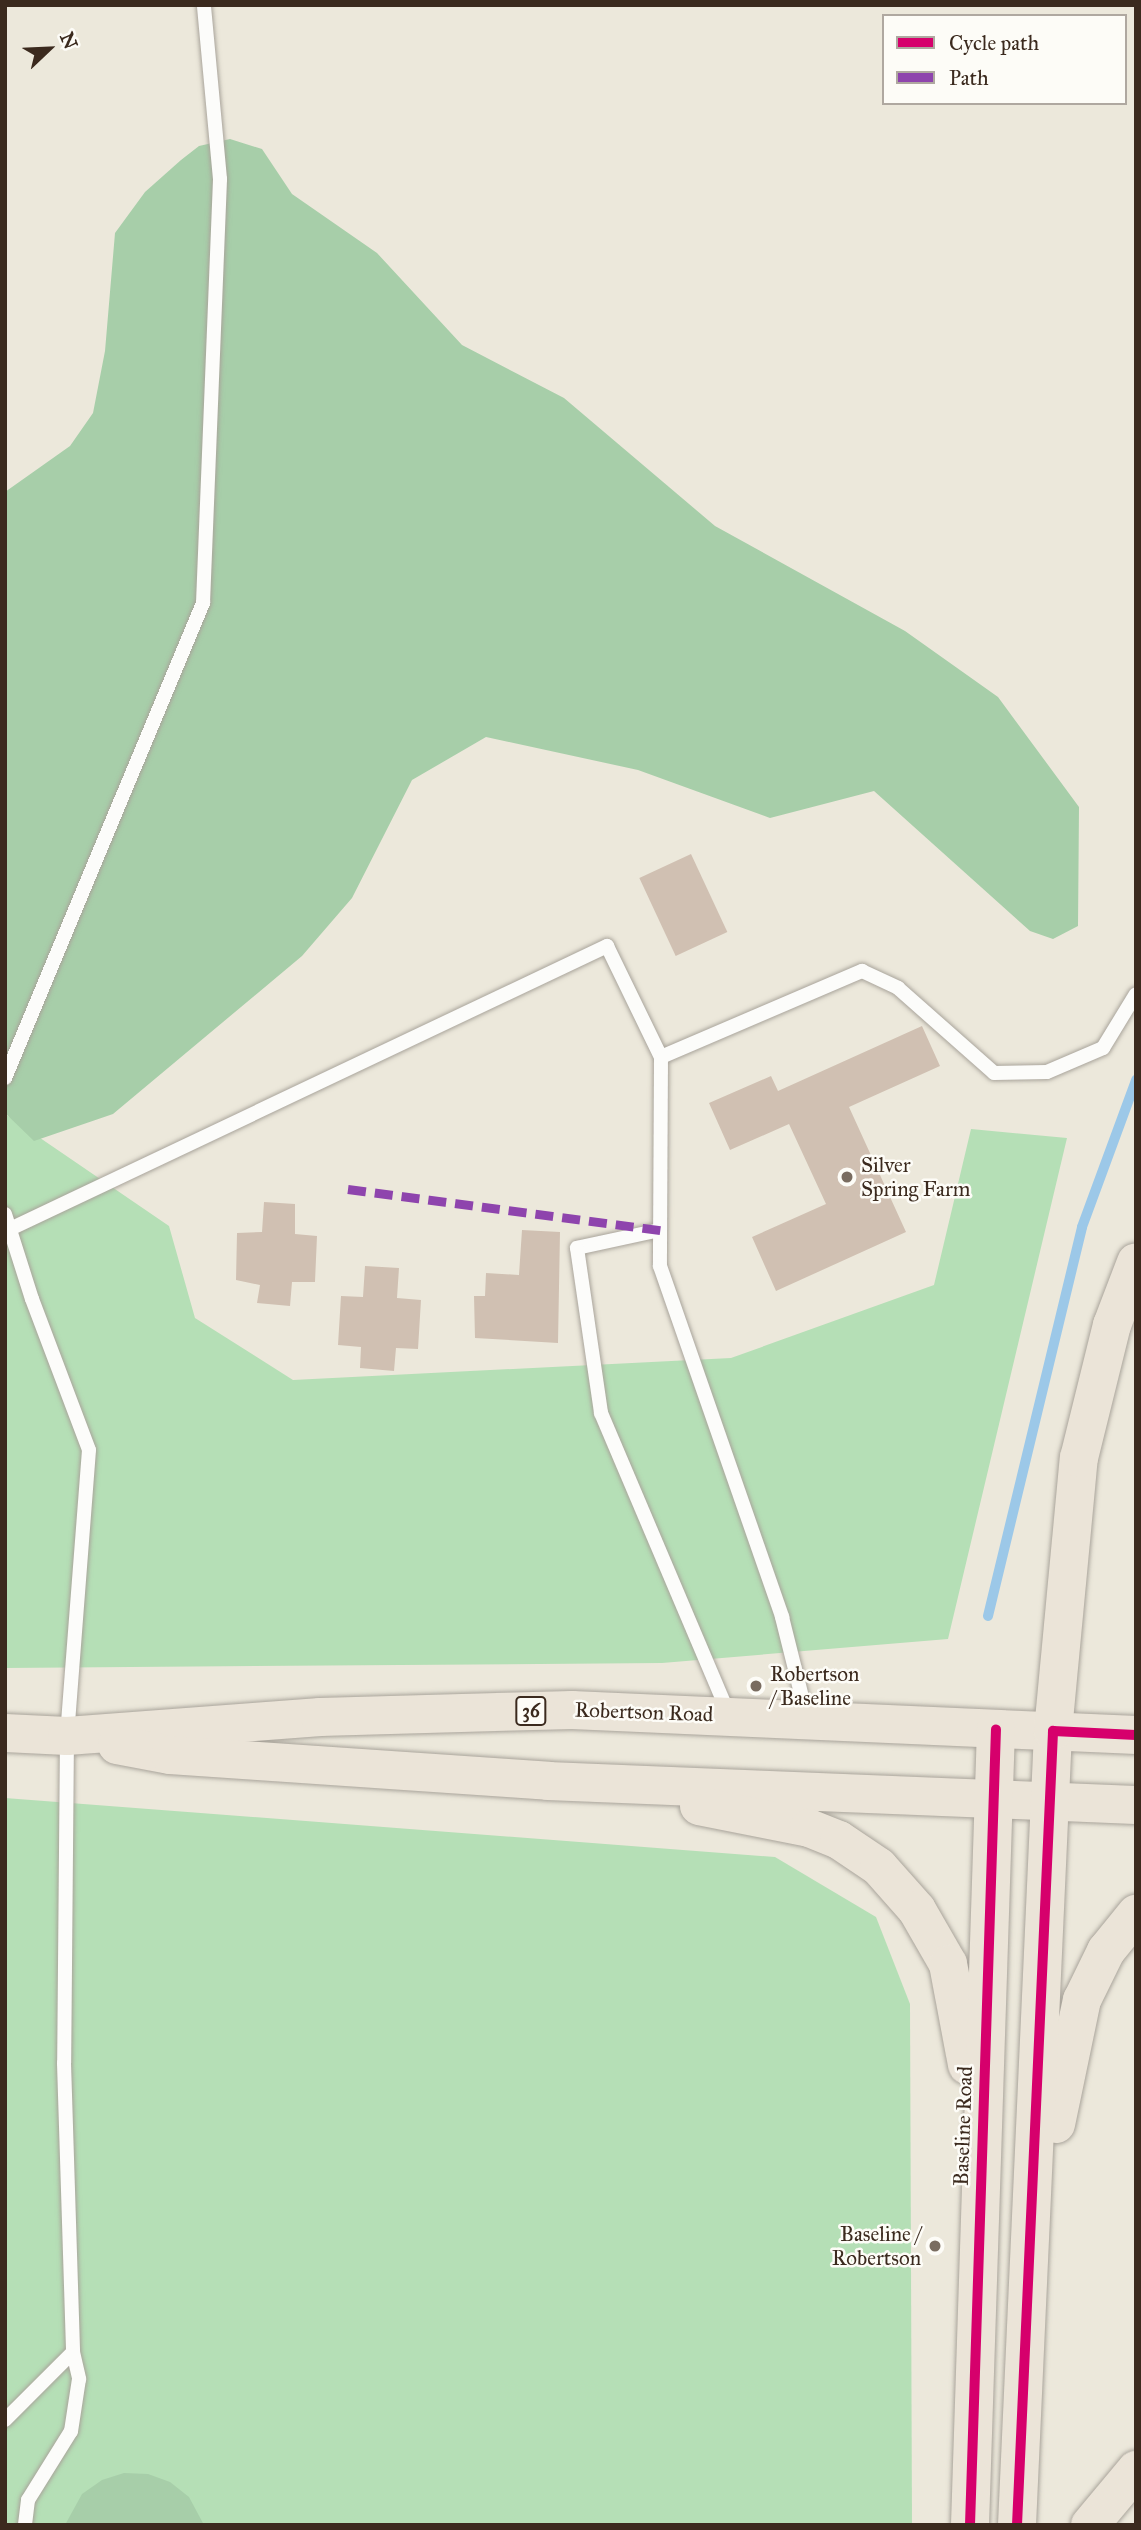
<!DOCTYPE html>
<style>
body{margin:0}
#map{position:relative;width:1141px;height:2530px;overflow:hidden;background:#ece8db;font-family:"IM FELL Great Primer",serif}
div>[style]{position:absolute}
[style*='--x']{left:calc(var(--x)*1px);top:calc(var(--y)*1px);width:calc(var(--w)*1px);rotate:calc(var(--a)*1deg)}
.green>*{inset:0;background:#b5dfb6}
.forest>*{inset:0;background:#a7cea9}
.stream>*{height:10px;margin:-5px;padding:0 5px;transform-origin:5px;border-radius:5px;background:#9cc8e8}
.building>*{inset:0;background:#d0c0b2;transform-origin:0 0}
.roads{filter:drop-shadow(0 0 2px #a9a49b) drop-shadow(0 0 2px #a9a49b)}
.service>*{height:14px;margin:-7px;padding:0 7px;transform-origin:7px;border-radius:7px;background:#fcfcfa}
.primary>*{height:38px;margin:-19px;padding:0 19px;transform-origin:19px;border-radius:19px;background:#ebe4d8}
.motorway>*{height:38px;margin:-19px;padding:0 19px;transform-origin:19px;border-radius:19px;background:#ebe4d8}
.quiet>*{height:9px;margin-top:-4.5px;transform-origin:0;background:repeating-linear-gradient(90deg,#8e44ad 0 18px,transparent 0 27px)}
.cycleway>*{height:10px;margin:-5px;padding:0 5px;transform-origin:5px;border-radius:5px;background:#d6006c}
.dots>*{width:19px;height:19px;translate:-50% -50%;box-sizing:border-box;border:4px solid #fdfcf7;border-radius:50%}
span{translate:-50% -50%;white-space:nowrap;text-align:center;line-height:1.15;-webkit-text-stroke:5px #fdfcf7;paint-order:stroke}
.shield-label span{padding:2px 5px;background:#fdfcf7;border:2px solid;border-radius:5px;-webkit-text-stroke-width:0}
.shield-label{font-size:19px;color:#3b2a1e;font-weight:700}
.poi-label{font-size:21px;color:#3b2a1e}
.left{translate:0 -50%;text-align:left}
.right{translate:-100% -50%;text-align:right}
.street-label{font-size:21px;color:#3b2a1e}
.frame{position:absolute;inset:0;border:7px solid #3b2a1e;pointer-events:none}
.legend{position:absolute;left:882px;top:14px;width:245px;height:91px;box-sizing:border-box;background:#fdfcf7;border:2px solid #afa8a0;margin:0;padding:9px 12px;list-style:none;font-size:21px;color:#3b2a1e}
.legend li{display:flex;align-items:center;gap:14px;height:35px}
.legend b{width:35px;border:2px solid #afa8a0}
.north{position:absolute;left:14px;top:14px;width:70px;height:70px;-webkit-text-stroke:5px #fdfcf7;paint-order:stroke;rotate:67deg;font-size:19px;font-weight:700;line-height:28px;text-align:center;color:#3b2a1e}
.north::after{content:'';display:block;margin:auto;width:24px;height:32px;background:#3b2a1e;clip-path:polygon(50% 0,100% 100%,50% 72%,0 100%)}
</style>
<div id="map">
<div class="green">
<div style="clip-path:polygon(5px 1114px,169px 1226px,195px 1318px,293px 1380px,731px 1358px,934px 1285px,971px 1129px,1067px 1138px,948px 1639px,662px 1663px,5px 1668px)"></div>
<div style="clip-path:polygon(5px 1798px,775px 1857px,876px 1917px,910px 2004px,912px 2525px,5px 2525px)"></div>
</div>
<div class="forest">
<div style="clip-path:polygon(230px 139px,262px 149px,292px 194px,377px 253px,462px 345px,564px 398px,715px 526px,905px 631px,998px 697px,1079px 807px,1078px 926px,1053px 939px,1030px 931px,874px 791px,770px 818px,638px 770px,486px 737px,412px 780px,352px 898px,302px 956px,113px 1114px,34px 1141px,5px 1113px,5px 492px,70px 446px,93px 413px,105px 351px,115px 233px,145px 192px,181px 160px,199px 146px)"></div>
<div style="clip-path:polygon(124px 2473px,148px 2474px,170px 2482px,189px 2497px,204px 2525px,65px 2525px,82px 2494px,102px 2480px)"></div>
</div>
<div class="stream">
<div style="--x:988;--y:1616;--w:400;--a:-76.4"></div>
<div style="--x:1082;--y:1227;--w:157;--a:-69.8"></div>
</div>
<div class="building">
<div style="left:691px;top:854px;width:86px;height:57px;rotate:65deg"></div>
<div style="clip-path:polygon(922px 1026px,940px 1066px,849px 1107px,906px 1232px,776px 1291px,752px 1237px,826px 1204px,789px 1124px,730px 1150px,709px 1103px,771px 1076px,778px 1091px)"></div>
<div style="clip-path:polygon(264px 1202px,295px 1204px,295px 1234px,317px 1236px,315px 1282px,292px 1282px,290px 1306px,257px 1303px,260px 1285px,236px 1280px,237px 1233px,262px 1232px)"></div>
<div style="clip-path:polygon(522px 1230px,560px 1232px,558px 1343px,475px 1338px,474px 1296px,485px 1296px,486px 1273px,519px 1275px)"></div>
<div style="clip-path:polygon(365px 1266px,399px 1268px,397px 1298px,421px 1300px,418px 1349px,396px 1348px,394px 1371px,360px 1368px,361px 1347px,338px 1345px,341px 1296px,363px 1297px)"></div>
</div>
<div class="roads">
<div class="service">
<div style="--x:661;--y:1057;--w:209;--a:90.3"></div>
<div style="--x:660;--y:1266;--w:372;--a:70.8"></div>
<div style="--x:782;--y:1617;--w:103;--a:76"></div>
<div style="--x:5;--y:1078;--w:515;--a:-67.37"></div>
<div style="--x:203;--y:603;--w:424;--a:-87.7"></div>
<div style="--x:220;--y:179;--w:175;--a:-95.3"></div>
<div style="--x:5;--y:1214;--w:89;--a:72.4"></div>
<div style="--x:32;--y:1299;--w:161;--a:69.3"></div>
<div style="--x:89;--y:1450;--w:287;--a:94.4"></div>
<div style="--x:67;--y:1736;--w:327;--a:90.5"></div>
<div style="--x:64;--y:2063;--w:289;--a:88.2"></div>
<div style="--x:73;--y:2352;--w:28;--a:77"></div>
<div style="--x:79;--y:2379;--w:53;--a:98.7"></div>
<div style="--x:71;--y:2431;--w:81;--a:121.9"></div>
<div style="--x:28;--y:2500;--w:25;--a:97"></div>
<div style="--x:10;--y:1229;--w:661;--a:-25.36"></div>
<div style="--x:607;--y:946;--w:123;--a:64.1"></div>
<div style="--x:661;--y:1057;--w:219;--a:-23.2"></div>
<div style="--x:862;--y:971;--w:40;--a:25"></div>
<div style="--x:898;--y:988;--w:128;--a:41.5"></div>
<div style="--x:994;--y:1073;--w:53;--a:-1.1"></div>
<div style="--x:1047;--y:1072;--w:61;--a:-23.2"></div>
<div style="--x:1103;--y:1048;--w:63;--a:-58.6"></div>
<div style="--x:660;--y:1230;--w:85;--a:167.8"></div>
<div style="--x:577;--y:1248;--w:167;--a:81.7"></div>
<div style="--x:601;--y:1413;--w:327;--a:67"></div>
<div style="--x:5;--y:2420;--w:96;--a:-45"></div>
</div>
<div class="primary">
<div style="--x:5;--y:1733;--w:62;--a:2.8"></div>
<div style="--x:67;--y:1736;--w:254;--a:-4.3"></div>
<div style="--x:320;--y:1717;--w:252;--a:-1.6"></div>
<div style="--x:572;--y:1710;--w:565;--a:2.54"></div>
<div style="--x:117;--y:1745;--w:54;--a:10.7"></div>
<div style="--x:170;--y:1755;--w:379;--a:3.9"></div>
<div style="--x:548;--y:1781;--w:588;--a:2.34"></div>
<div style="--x:699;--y:1806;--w:112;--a:11.3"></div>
<div style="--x:809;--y:1828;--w:32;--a:22"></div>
<div style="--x:839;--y:1840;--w:48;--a:34"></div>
<div style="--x:879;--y:1867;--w:57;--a:48.5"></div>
<div style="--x:917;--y:1910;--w:62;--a:60.1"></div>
<div style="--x:948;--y:1964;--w:103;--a:79.3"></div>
<div style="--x:1056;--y:2124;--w:127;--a:-78.2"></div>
<div style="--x:1082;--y:2000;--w:55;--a:-63.9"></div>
<div style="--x:1106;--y:1951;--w:48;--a:-51"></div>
<div style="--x:970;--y:2525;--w:796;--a:-88.13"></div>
<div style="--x:1017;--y:2525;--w:795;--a:-87.4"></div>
</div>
<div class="motorway">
<div style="--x:1053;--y:1731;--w:274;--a:-84.6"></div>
<div style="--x:1079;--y:1458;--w:137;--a:-76.1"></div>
<div style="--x:1112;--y:1325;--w:67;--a:-69.1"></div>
<div style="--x:1090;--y:2525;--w:72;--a:-50.1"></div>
</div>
</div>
<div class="quiet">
<div style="--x:348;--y:1189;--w:315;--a:7.5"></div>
</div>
<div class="cycleway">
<div style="--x:970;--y:2525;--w:796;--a:-88.13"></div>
<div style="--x:1017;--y:2525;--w:795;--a:-87.4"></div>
<div style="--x:1053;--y:1731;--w:83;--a:2.8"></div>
</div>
<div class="dots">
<div style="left:847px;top:1177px;background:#796c60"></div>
<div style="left:756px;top:1686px;background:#796c60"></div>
<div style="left:935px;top:2246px;background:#796c60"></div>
</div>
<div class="shield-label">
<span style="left:531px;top:1711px">36</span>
</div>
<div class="poi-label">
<span class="left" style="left:861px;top:1177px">Silver<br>Spring Farm</span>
<span class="left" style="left:770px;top:1686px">Robertson<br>/ Baseline</span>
<span class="right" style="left:921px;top:2246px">Baseline /<br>Robertson</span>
</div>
<div class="street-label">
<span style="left:644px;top:1712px;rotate:2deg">Robertson Road</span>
<span style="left:963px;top:2126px;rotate:-88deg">Baseline Road</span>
</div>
<div class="frame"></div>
<ul class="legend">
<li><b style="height:9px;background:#d6006c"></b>Cycle path</li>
<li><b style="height:9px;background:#8e44ad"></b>Path</li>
</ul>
<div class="north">N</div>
</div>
